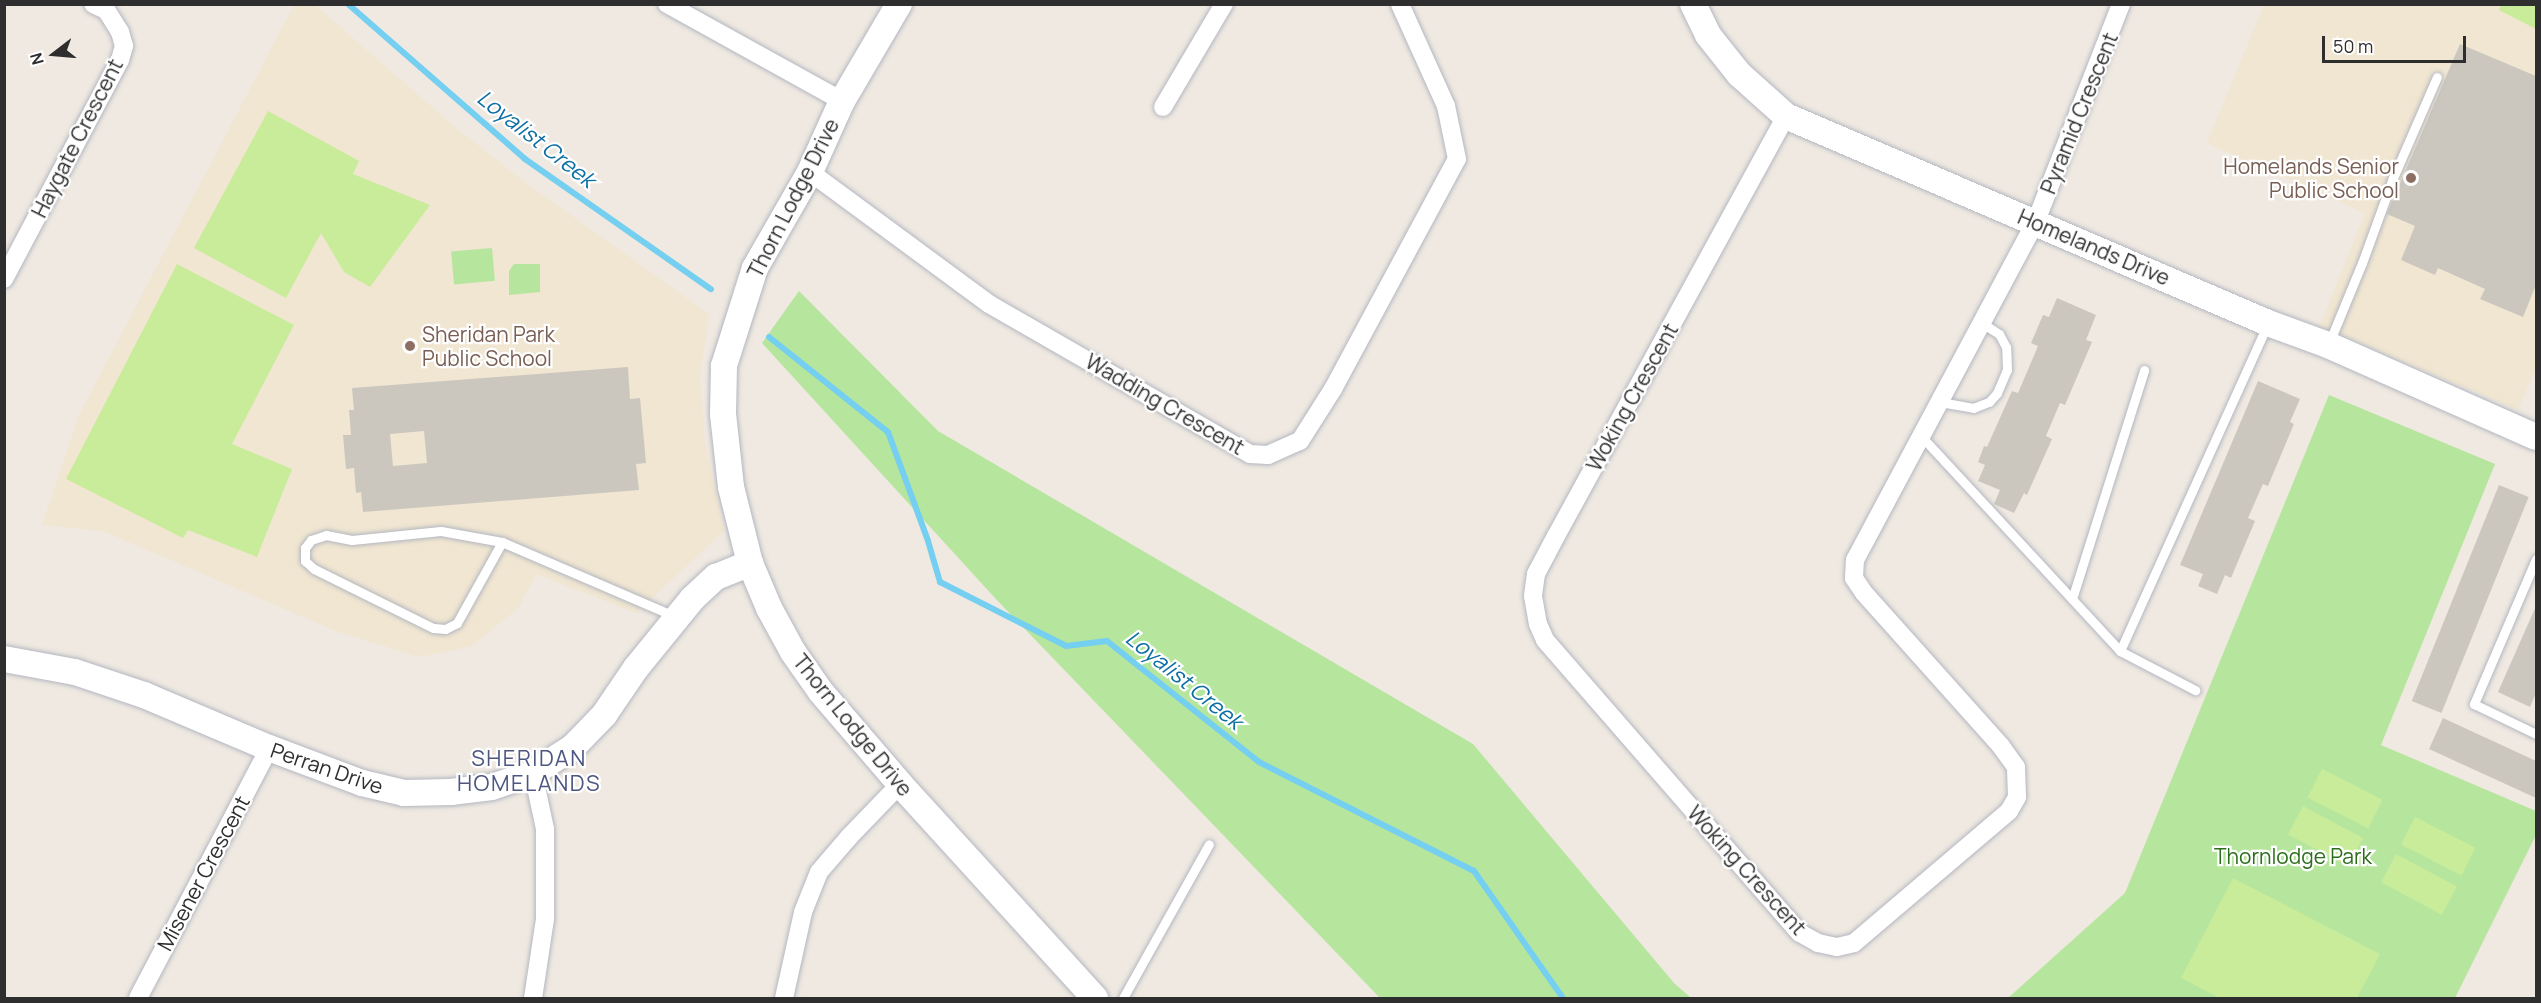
<!DOCTYPE html>
<style>
body{margin:0}
#map{position:relative;width:2541px;height:1003px;overflow:hidden;background:#efe9e1;font-family:Manrope,sans-serif}
div>[style]{position:absolute}
[style*='--x']{left:calc(var(--x)*1px);top:calc(var(--y)*1px);width:calc(var(--w)*1px);rotate:calc(var(--a)*1deg)}
.education>*{inset:0;background:#f0e6d1}
.green>*{inset:0;background:#b6e59e;transform-origin:0 0}
.pitch>*{inset:0;background:#c9ec9a;transform-origin:0 0}
.stream>*{height:6px;margin:-3px;padding:0 3px;transform-origin:3px;border-radius:3px;background:#75cff0}
.building>*{inset:0;background:#cbc7bf;transform-origin:0 0}
.roads{filter:drop-shadow(0 0 2px #b4b7c1) drop-shadow(0 0 2px #b4b7c1)}
.lane>*{height:9px;margin:-4.5px;padding:0 4.5px;transform-origin:4.5px;border-radius:4.5px;background:#fff}
.street>*{height:18px;margin:-9px;padding:0 9px;transform-origin:9px;border-radius:9px;background:#fff}
.secondary>*{height:26px;margin:-13px;padding:0 13px;transform-origin:13px;border-radius:13px;background:#fff}
.dots>*{width:16px;height:16px;translate:-50% -50%;box-sizing:border-box;border:3px solid #fff;border-radius:50%}
span{translate:-50% -50%;white-space:nowrap;text-align:center;line-height:1.15;-webkit-text-stroke:4.5px #fff;paint-order:stroke}
.street-label{font-size:21px;color:#2e2e2e}
.education-label{font-size:21px;color:#785e54}
.right{translate:-100% -50%;text-align:right}
.left{translate:0 -50%;text-align:left}
.park-label{font-size:21px;color:#2c6e1b}
.water-label{font-size:22px;color:#0d6fa3;font-style:italic}
.neighbourhood-label{font-size:22px;color:#4d5680;letter-spacing:1.5px}
.frame{position:absolute;inset:0;border:6px solid #2e2e2e;pointer-events:none}
.north{position:absolute;left:24px;top:24px;width:60px;height:60px;-webkit-text-stroke:4px #fff;paint-order:stroke;rotate:254deg;font-size:16px;font-weight:700;line-height:24px;text-align:center;color:#2e2e2e}
.north::after{content:'';display:block;margin:auto;width:21px;height:27px;background:#2e2e2e;clip-path:polygon(50% 0,100% 100%,50% 72%,0 100%)}
.scale{position:absolute;left:2322px;top:36px;width:144px;height:27px;box-sizing:border-box;border:3px solid #2e2e2e;border-top:0;padding-left:8px;font-size:18px;line-height:21px;white-space:nowrap;color:#2e2e2e;-webkit-text-stroke:4px #fff;paint-order:stroke}
</style>
<div id="map">
<div class="education">
<div style="clip-path:polygon(294px 5px,315px 5px,456px 128px,526px 183px,709px 314px,700px 377px,705px 444px,724px 531px,636px 613px,536px 574px,519px 607px,472px 646px,420px 657px,338px 632px,103px 531px,42px 525px,79px 415px)"></div>
<div style="clip-path:polygon(2264px 5px,2536px 5px,2536px 367px,2518px 410px,2320px 326px,2365px 213px,2207px 143px)"></div>
</div>
<div class="green">
<div style="left:492px;top:248px;width:33px;height:41px;rotate:85deg"></div>
<div style="clip-path:polygon(514px 264px,540px 264px,540px 292px,509px 295px,509px 271px)"></div>
<div style="clip-path:polygon(799px 291px,938px 431px,1473px 744px,1674px 983px,1691px 998px,1380px 998px,995px 598px,762px 343px)"></div>
<div style="clip-path:polygon(2329px 395px,2495px 464px,2381px 745px,2536px 811px,2536px 835px,2455px 998px,2008px 998px,2125px 893px)"></div>
</div>
<div class="pitch">
<div style="clip-path:polygon(2501px 5px,2536px 5px,2536px 29px,2499px 10px)"></div>
<div style="clip-path:polygon(268px 111px,359px 161px,353px 174px,430px 205px,370px 287px,344px 272px,321px 233px,286px 298px,194px 248px)"></div>
<div style="clip-path:polygon(177px 264px,294px 325px,232px 444px,292px 469px,257px 557px,188px 530px,183px 538px,66px 479px)"></div>
<div style="left:2322px;top:769px;width:68px;height:32px;rotate:27deg"></div>
<div style="left:2303px;top:806px;width:68px;height:32px;rotate:28deg"></div>
<div style="left:2415px;top:817px;width:68px;height:31px;rotate:27deg"></div>
<div style="left:2396px;top:854px;width:69px;height:32px;rotate:28deg"></div>
<div style="clip-path:polygon(2233px 878px,2380px 954px,2357px 998px,2220px 998px,2181px 978px)"></div>
</div>
<div class="stream">
<div style="--x:348;--y:4;--w:235;--a:41.2"></div>
<div style="--x:525;--y:159;--w:227;--a:35"></div>
<div style="--x:769;--y:337;--w:152;--a:38.6"></div>
<div style="--x:888;--y:432;--w:116;--a:69.8"></div>
<div style="--x:928;--y:541;--w:43;--a:73.7"></div>
<div style="--x:940;--y:582;--w:141;--a:26.9"></div>
<div style="--x:1066;--y:646;--w:41;--a:-7"></div>
<div style="--x:1107;--y:641;--w:194;--a:38.5"></div>
<div style="--x:1259;--y:762;--w:241;--a:26.9"></div>
<div style="--x:1474;--y:871;--w:155;--a:55"></div>
</div>
<div class="building">
<div style="clip-path:polygon(2460px 44px,2536px 76px,2536px 285px,2523px 317px,2480px 299px,2485px 289px,2438px 268px,2435px 275px,2401px 260px,2415px 226px,2387px 214px)"></div>
<div style="clip-path:polygon(2057px 298px,2096px 315px,2086px 340px,2092px 342px,2065px 405px,2060px 403px,2046px 436px,2052px 439px,2027px 495px,2024px 493px,2014px 513px,1994px 504px,2000px 490px,1978px 481px,1985px 465px,1978px 462px,1984px 446px,1987px 447px,2012px 391px,2018px 393px,2038px 346px,2031px 343px,2043px 315px,2049px 317px)"></div>
<div style="clip-path:polygon(evenodd,628px 367px,630px 399px,640px 398px,646px 463px,636px 464px,639px 490px,363px 512px,361px 492px,356px 493px,354px 468px,346px 469px,343px 435px,351px 435px,349px 410px,354px 410px,352px 388px,628px 367px,424px 431px,427px 463px,393px 466px,390px 434px,424px 431px)"></div>
<div style="clip-path:polygon(2258px 381px,2300px 399px,2290px 422px,2294px 424px,2268px 486px,2263px 484px,2248px 518px,2255px 521px,2231px 578px,2225px 575px,2217px 594px,2198px 586px,2203px 574px,2180px 565px)"></div>
<div style="left:2499px;top:485px;width:32px;height:233px;rotate:22deg"></div>
<div style="clip-path:polygon(2536px 606px,2536px 693px,2530px 707px,2498px 692px)"></div>
<div style="clip-path:polygon(2443px 718px,2536px 761px,2536px 798px,2429px 749px)"></div>
</div>
<div class="roads">
<div class="lane">
<div style="--x:2329;--y:343;--w:87;--a:-67.6"></div>
<div style="--x:2362;--y:263;--w:90;--a:-70"></div>
<div style="--x:2393;--y:178;--w:110;--a:-66.5"></div>
<div style="--x:1940;--y:402;--w:34;--a:10"></div>
<div style="--x:1973;--y:408;--w:17;--a:-21"></div>
<div style="--x:1989;--y:402;--w:12;--a:-48"></div>
<div style="--x:1997;--y:393;--w:25;--a:-67"></div>
<div style="--x:2007;--y:370;--w:23;--a:-92"></div>
<div style="--x:2006;--y:347;--w:15;--a:-118"></div>
<div style="--x:1999;--y:334;--w:20;--a:-147"></div>
<div style="--x:1922;--y:437;--w:292;--a:47.2"></div>
<div style="--x:2120;--y:651;--w:85;--a:27.5"></div>
<div style="--x:502;--y:542;--w:93;--a:119.1"></div>
<div style="--x:457;--y:623;--w:13;--a:153"></div>
<div style="--x:445;--y:629;--w:12;--a:-175"></div>
<div style="--x:433;--y:628;--w:133;--a:-153.6"></div>
<div style="--x:314;--y:569;--w:12;--a:-138"></div>
<div style="--x:305;--y:561;--w:13;--a:-90"></div>
<div style="--x:305;--y:548;--w:10;--a:-53"></div>
<div style="--x:311;--y:540;--w:16;--a:-18"></div>
<div style="--x:326;--y:535;--w:26;--a:11"></div>
<div style="--x:352;--y:540;--w:89;--a:-5.8"></div>
<div style="--x:441;--y:531;--w:62;--a:10.2"></div>
<div style="--x:502;--y:542;--w:187;--a:23.3"></div>
<div style="--x:2536;--y:559;--w:158;--a:113.2"></div>
<div style="--x:2474;--y:704;--w:69;--a:25.8"></div>
<div style="--x:2072;--y:599;--w:240;--a:-72.5"></div>
<div style="--x:2120;--y:651;--w:358;--a:-65.7"></div>
<div style="--x:1123;--y:998;--w:176;--a:-60.8"></div>
</div>
<div class="street">
<div style="--x:667;--y:4;--w:200;--a:29"></div>
<div style="--x:1163;--y:107;--w:120;--a:-59.4"></div>
<div style="--x:1786;--y:116;--w:479;--a:118.7"></div>
<div style="--x:1556;--y:536;--w:43;--a:117.8"></div>
<div style="--x:1536;--y:574;--w:22;--a:98"></div>
<div style="--x:1533;--y:596;--w:28;--a:80"></div>
<div style="--x:1538;--y:624;--w:17;--a:66"></div>
<div style="--x:1545;--y:640;--w:388;--a:49"></div>
<div style="--x:1800;--y:933;--w:21;--a:29"></div>
<div style="--x:1818;--y:943;--w:19;--a:12"></div>
<div style="--x:1837;--y:947;--w:17;--a:-13"></div>
<div style="--x:1854;--y:943;--w:204;--a:-40.4"></div>
<div style="--x:2009;--y:811;--w:16;--a:-60"></div>
<div style="--x:2017;--y:797;--w:30;--a:-92"></div>
<div style="--x:2016;--y:767;--w:27;--a:-126"></div>
<div style="--x:2000;--y:745;--w:204;--a:-131.8"></div>
<div style="--x:1864;--y:593;--w:18;--a:-124"></div>
<div style="--x:1854;--y:578;--w:18;--a:-87"></div>
<div style="--x:1855;--y:560;--w:384;--a:-61.9"></div>
<div style="--x:2036;--y:221;--w:233;--a:-68.6"></div>
<div style="--x:810;--y:172;--w:222;--a:36.4"></div>
<div style="--x:989;--y:304;--w:301;--a:29.9"></div>
<div style="--x:1250;--y:454;--w:18;--a:3"></div>
<div style="--x:1268;--y:455;--w:35;--a:-24"></div>
<div style="--x:1300;--y:441;--w:62;--a:-57.6"></div>
<div style="--x:1333;--y:389;--w:261;--a:-61.7"></div>
<div style="--x:1457;--y:159;--w:54;--a:-101.7"></div>
<div style="--x:1446;--y:106;--w:112;--a:-114.3"></div>
<div style="--x:4;--y:279;--w:248;--a:-62.1"></div>
<div style="--x:120;--y:60;--w:15;--a:-74"></div>
<div style="--x:124;--y:46;--w:15;--a:-106"></div>
<div style="--x:120;--y:32;--w:26;--a:-122"></div>
<div style="--x:106;--y:10;--w:14;--a:-155"></div>
<div style="--x:533;--y:773;--w:57;--a:77.9"></div>
<div style="--x:545;--y:829;--w:90;--a:90"></div>
<div style="--x:545;--y:919;--w:80;--a:98.6"></div>
<div style="--x:138;--y:998;--w:282;--a:-62.3"></div>
<div style="--x:784;--y:998;--w:88;--a:-77.5"></div>
<div style="--x:803;--y:912;--w:43;--a:-68.2"></div>
<div style="--x:819;--y:872;--w:46;--a:-49.4"></div>
<div style="--x:849;--y:837;--w:74;--a:-46.1"></div>
</div>
<div class="secondary">
<div style="--x:899;--y:4;--w:113;--a:120.4"></div>
<div style="--x:842;--y:101;--w:78;--a:114.3"></div>
<div style="--x:810;--y:172;--w:111;--a:119.8"></div>
<div style="--x:755;--y:268;--w:103;--a:107.6"></div>
<div style="--x:724;--y:366;--w:48;--a:91.2"></div>
<div style="--x:723;--y:414;--w:73;--a:83.7"></div>
<div style="--x:731;--y:487;--w:78;--a:76"></div>
<div style="--x:750;--y:563;--w:49;--a:67.1"></div>
<div style="--x:769;--y:608;--w:50;--a:61.4"></div>
<div style="--x:793;--y:652;--w:49;--a:55"></div>
<div style="--x:821;--y:692;--w:121;--a:49.3"></div>
<div style="--x:900;--y:784;--w:290;--a:47.7"></div>
<div style="--x:1693;--y:4;--w:34;--a:64"></div>
<div style="--x:1708;--y:35;--w:50;--a:51.5"></div>
<div style="--x:1739;--y:74;--w:63;--a:41.8"></div>
<div style="--x:1786;--y:116;--w:525;--a:23.24"></div>
<div style="--x:2268;--y:323;--w:64;--a:20.1"></div>
<div style="--x:2328;--y:345;--w:227;--a:23.9"></div>
<div style="--x:4;--y:659;--w:72;--a:10.4"></div>
<div style="--x:75;--y:672;--w:73;--a:18.4"></div>
<div style="--x:144;--y:695;--w:136;--a:23"></div>
<div style="--x:269;--y:748;--w:99;--a:20.6"></div>
<div style="--x:362;--y:783;--w:43;--a:13.4"></div>
<div style="--x:404;--y:793;--w:47;--a:-1.2"></div>
<div style="--x:451;--y:792;--w:41;--a:-7"></div>
<div style="--x:492;--y:787;--w:43;--a:-18.9"></div>
<div style="--x:533;--y:773;--w:48;--a:-33"></div>
<div style="--x:573;--y:747;--w:45;--a:-45.9"></div>
<div style="--x:604;--y:715;--w:57;--a:-55.8"></div>
<div style="--x:636;--y:668;--w:89;--a:-50.9"></div>
<div style="--x:692;--y:599;--w:33;--a:-43"></div>
<div style="--x:716;--y:577;--w:37;--a:-22"></div>
</div>
</div>
<div class="dots">
<div style="left:2411px;top:178px;background:#8d6e63"></div>
<div style="left:410px;top:346px;background:#8d6e63"></div>
</div>
<div class="street-label">
<span style="left:2079px;top:113px;rotate:-68deg">Pyramid Crescent</span>
<span style="left:77px;top:138px;rotate:-63deg">Haygate Crescent</span>
<span style="left:793px;top:198px;rotate:-63deg">Thorn Lodge Drive</span>
<span style="left:2094px;top:247px;rotate:23deg">Homelands Drive</span>
<span style="left:1632px;top:397px;rotate:-61deg">Woking Crescent</span>
<span style="left:1165px;top:404px;rotate:30deg">Wadding Crescent</span>
<span style="left:853px;top:725px;rotate:51deg">Thorn Lodge Drive</span>
<span style="left:327px;top:768px;rotate:19deg">Perran Drive</span>
<span style="left:1747px;top:870px;rotate:48deg">Woking Crescent</span>
<span style="left:203px;top:873px;rotate:-62deg">Misener Crescent</span>
</div>
<div class="education-label">
<span class="right" style="left:2399px;top:178px">Homelands Senior<br>Public School</span>
<span class="left" style="left:422px;top:346px">Sheridan Park<br>Public School</span>
</div>
<div class="park-label">
<span style="left:2293px;top:856px">Thornlodge Park</span>
</div>
<div class="water-label">
<span style="left:536px;top:139px;rotate:38deg">Loyalist Creek</span>
<span style="left:1184px;top:680px;rotate:39deg">Loyalist Creek</span>
</div>
<div class="neighbourhood-label">
<span style="left:529px;top:771px">SHERIDAN<br>HOMELANDS</span>
</div>
<div class="frame"></div>
<div class="north">N</div>
<div class="scale">50 m</div>
</div>
